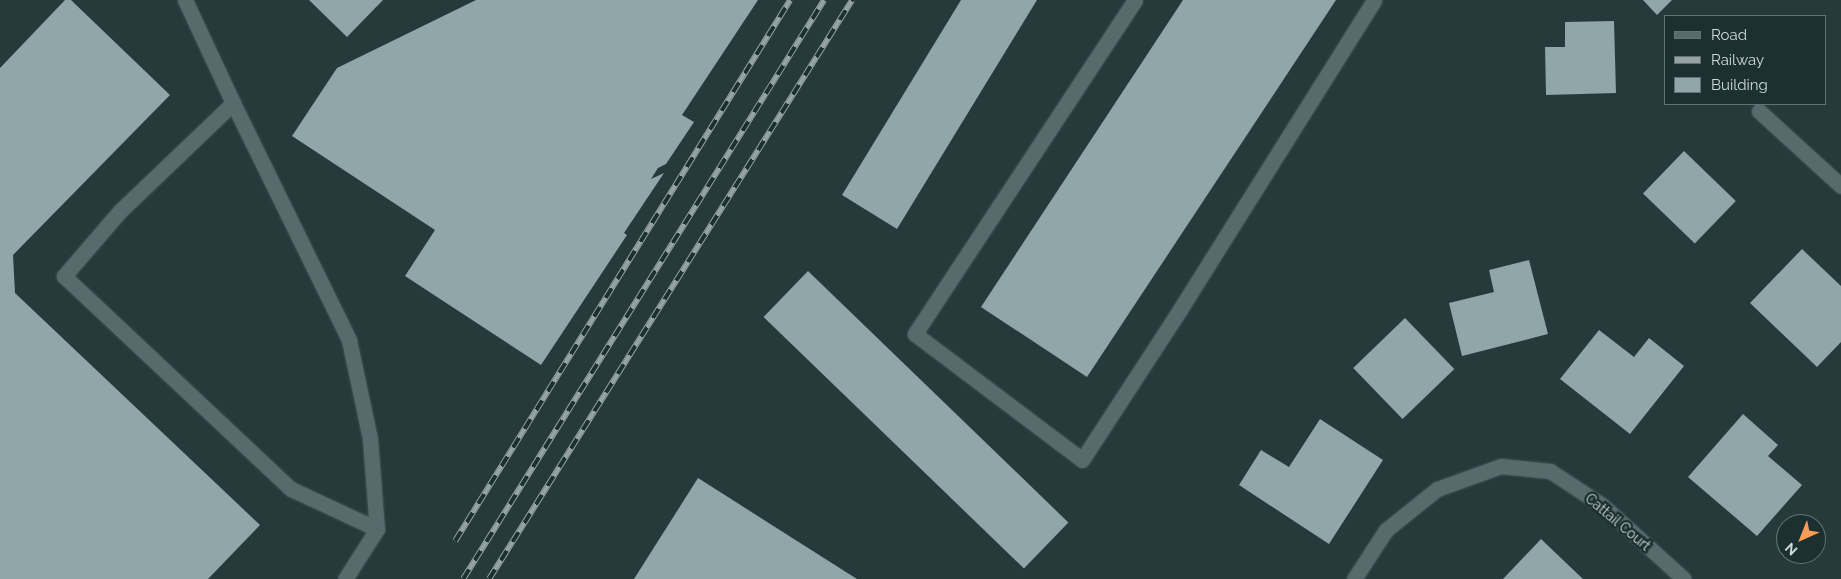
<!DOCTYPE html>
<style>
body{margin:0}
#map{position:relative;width:1841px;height:579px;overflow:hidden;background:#26393b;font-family:Raleway,sans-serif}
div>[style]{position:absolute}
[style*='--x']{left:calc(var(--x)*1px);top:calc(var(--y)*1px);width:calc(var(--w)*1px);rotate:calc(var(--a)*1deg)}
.building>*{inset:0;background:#91a6a9;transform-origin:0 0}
.roads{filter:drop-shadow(0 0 1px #445456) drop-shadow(0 0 1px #445456)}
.minor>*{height:15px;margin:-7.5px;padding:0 7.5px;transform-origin:7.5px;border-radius:7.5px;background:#576b6d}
.rail>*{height:5.5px;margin-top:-2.75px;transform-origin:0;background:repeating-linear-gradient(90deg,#1c2f31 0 11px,#95a3a4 0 22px);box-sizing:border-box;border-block:1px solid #95a3a4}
span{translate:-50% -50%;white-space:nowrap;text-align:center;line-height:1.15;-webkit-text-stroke:5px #1c2f31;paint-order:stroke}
.street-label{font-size:14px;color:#ced9da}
.legend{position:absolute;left:1664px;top:15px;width:162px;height:90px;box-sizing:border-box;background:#1c2f31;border:1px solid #637375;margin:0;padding:6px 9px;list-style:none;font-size:15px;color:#ced9da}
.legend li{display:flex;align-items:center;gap:10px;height:25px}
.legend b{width:25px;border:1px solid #637375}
.north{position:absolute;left:1776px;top:514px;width:50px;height:50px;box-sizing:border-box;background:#1c2f31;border:1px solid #637375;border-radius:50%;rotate:224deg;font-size:14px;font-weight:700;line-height:20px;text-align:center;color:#ced9da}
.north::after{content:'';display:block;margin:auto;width:18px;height:22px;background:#fd9c56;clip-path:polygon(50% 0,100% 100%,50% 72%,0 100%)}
</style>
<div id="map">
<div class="building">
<div style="clip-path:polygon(65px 0,71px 0,170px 95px,13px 255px,15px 293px,260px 525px,208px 579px,0 579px,0 68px)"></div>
<div style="clip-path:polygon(309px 0,383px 0,347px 37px)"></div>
<div style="clip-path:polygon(476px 0,758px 0,682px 115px,694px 122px,666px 164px,658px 168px,651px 179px,664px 173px,624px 233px,627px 235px,541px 365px,405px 276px,435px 230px,292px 136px,337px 68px)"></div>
<div style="clip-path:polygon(961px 0,1037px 0,897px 229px,842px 195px)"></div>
<div style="clip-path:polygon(1183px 0,1336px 0,1087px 377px,981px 307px)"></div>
<div style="clip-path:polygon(1643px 0,1672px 0,1657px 15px)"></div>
<div style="clip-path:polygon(1614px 21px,1616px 93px,1546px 95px,1545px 47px,1565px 47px,1565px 22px)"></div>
<div style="left:1684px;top:151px;width:72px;height:59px;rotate:44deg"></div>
<div style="clip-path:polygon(1802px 249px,1841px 286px,1841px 342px,1817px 367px,1750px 303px)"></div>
<div style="clip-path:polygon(1529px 260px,1548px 334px,1462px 356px,1449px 303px,1494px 292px,1489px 270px)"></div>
<div style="left:808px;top:271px;width:362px;height:64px;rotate:44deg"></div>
<div style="left:1405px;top:318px;width:71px;height:72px;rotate:46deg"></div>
<div style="clip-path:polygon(1599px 330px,1634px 357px,1649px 338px,1684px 366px,1630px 434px,1560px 379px)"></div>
<div style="clip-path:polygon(1743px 414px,1778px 445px,1768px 456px,1802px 485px,1757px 536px,1688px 477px)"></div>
<div style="clip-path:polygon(1320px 419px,1383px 460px,1329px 544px,1239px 485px,1261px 450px,1289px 467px)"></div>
<div style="clip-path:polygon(698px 478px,857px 579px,634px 579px)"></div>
<div style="clip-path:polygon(1541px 539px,1583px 579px,1503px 579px)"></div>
</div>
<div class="roads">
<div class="minor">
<div style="--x:185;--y:0;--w:114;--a:65"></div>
<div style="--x:233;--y:103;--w:264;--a:63.9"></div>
<div style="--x:349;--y:340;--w:101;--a:78"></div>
<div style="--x:370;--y:439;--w:90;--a:85.6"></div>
<div style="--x:1135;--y:0;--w:400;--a:123.4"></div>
<div style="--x:915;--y:334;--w:209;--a:37"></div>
<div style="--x:1082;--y:460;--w:181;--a:-56.9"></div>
<div style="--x:1181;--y:308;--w:363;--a:-57.9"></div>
<div style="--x:233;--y:103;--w:156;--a:136.3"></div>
<div style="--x:120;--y:211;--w:86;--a:130.7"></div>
<div style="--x:64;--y:276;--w:311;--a:43.2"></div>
<div style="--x:291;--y:489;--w:95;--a:24.9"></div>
<div style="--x:377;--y:529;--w:59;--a:122.6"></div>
<div style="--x:1759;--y:111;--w:111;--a:42.4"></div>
<div style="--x:1354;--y:579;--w:59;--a:-56.9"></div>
<div style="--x:1386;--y:530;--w:65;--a:-38.8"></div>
<div style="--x:1437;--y:489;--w:68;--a:-19.8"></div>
<div style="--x:1501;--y:466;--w:49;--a:5.8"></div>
<div style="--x:1550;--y:471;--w:62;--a:33.2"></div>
<div style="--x:1602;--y:505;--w:110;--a:42.1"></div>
</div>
</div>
<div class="rail">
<div style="--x:455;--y:541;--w:636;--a:-58.23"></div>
<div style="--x:463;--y:579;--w:682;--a:-58.06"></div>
<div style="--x:489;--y:579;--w:683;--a:-57.91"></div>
</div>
<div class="street-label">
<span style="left:1618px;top:522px;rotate:40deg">Cattail Court</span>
</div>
<ul class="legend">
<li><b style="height:6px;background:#576b6d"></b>Road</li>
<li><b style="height:6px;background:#95a3a4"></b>Railway</li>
<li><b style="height:14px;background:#91a6a9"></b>Building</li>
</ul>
<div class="north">N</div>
</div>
